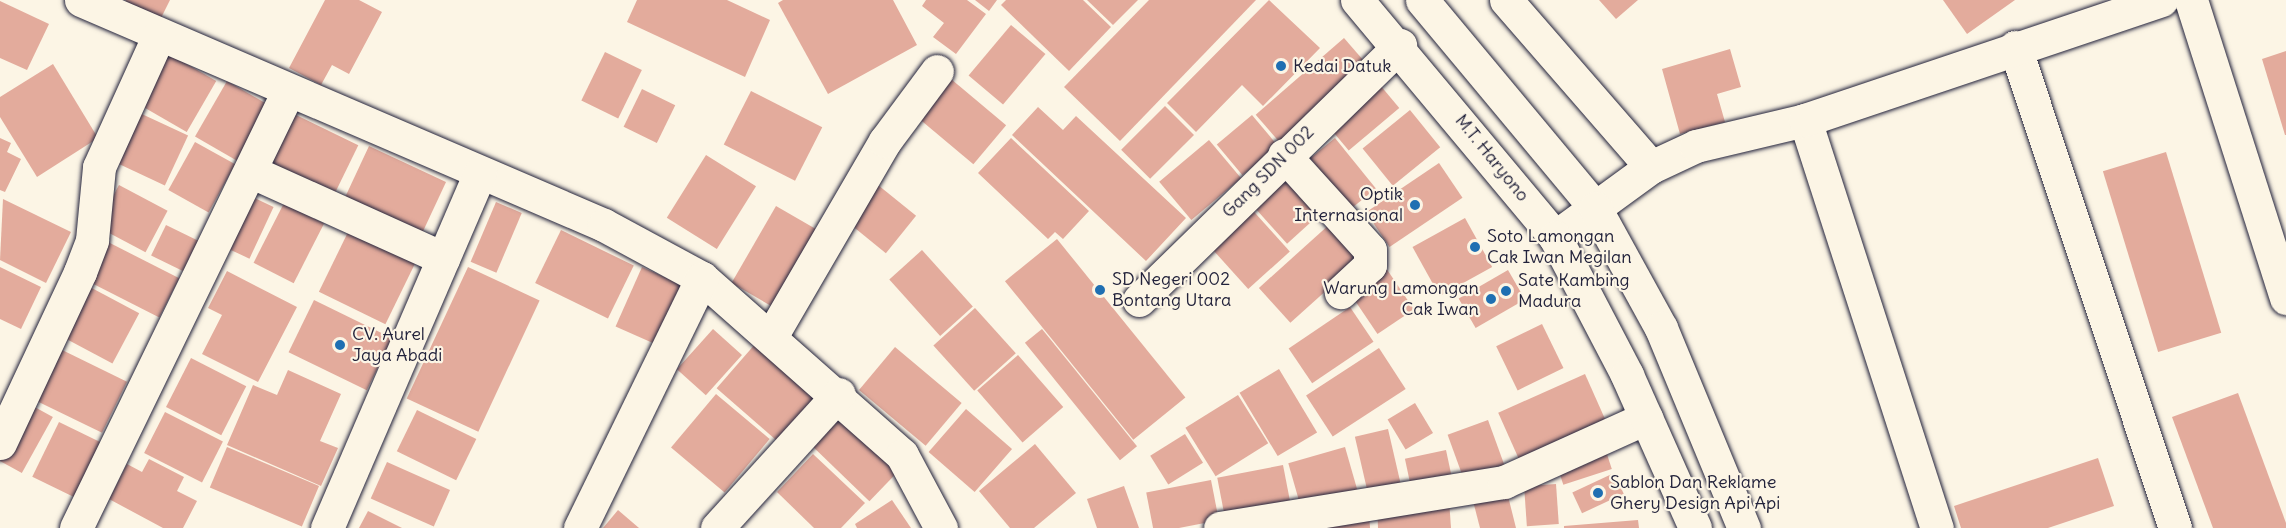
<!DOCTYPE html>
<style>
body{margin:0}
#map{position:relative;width:2286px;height:528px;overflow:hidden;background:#fcf5e5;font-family:Delius,sans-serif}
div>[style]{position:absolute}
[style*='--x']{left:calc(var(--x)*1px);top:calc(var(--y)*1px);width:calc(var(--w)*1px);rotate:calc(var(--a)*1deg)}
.building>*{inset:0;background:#e3ab9c;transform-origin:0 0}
.roads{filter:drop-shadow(0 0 2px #22223b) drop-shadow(0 0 2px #22223b)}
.minor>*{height:33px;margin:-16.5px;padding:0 16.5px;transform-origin:16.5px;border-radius:16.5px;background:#fcf5e5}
.major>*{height:33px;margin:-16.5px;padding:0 16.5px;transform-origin:16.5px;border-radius:16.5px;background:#fcf5e5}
.dots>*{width:16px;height:16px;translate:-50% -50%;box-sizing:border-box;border:3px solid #fcf5e5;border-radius:50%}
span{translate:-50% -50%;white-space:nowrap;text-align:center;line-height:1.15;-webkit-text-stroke:4.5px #fcf5e5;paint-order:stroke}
.poi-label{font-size:18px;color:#22223b}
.left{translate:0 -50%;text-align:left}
.right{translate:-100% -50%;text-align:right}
.street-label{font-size:18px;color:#22223b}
</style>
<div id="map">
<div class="building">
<div style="clip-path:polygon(126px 0,170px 0,158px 24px,123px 6px)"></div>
<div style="clip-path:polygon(325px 0,359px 0,382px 12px,349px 74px,332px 65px,321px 85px,289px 68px)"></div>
<div style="clip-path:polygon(637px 0,727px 0,770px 20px,745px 77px,627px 22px)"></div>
<div style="clip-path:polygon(783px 0,893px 0,917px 45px,828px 94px,778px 3px)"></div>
<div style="clip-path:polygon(926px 0,967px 0,986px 14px,956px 54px,933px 37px,944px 23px,922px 6px)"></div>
<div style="clip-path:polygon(975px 0,997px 0,989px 11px)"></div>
<div style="clip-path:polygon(1006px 0,1083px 0,1111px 27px,1069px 71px,1001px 5px)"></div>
<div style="clip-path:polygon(1087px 0,1138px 0,1113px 25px)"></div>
<div style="clip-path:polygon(1149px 0,1256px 0,1120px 141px,1064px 87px)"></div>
<div style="clip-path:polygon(1269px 0,1320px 48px,1263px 106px,1242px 85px,1196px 132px,1167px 103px)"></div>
<div style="clip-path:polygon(1599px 0,1638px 0,1616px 19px)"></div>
<div style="clip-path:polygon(1943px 0,2015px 0,1967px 34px)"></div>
<div style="clip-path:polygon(0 1px,49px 24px,27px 70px,0 58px)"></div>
<div style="left:1011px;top:25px;width:45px;height:66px;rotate:40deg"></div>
<div style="left:1344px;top:38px;width:40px;height:117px;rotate:49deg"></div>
<div style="clip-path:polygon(1730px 49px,1741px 87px,1717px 94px,1725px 122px,1680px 134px,1662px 69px)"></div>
<div style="clip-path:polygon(2286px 51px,2286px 135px,2285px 135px,2262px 59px)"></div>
<div style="left:166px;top:52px;width:58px;height:59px;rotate:30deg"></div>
<div style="left:605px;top:52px;width:41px;height:54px;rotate:26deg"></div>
<div style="clip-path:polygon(53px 64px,98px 138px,37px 177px,0 117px,0 97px)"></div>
<div style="left:951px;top:79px;width:72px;height:51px;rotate:40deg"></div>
<div style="left:227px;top:81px;width:51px;height:64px;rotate:30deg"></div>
<div style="left:1380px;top:85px;width:30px;height:66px;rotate:50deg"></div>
<div style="left:642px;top:89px;width:37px;height:42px;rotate:26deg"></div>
<div style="left:751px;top:91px;width:80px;height:60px;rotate:27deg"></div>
<div style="left:1165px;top:106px;width:41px;height:62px;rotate:45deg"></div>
<div style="clip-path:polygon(1038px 107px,1063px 130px,1076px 116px,1186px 218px,1146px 261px,1012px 135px)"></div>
<div style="left:131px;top:109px;width:63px;height:55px;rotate:25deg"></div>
<div style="left:1410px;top:110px;width:48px;height:61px;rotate:51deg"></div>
<div style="left:290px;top:112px;width:76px;height:59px;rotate:26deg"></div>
<div style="left:1252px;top:115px;width:40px;height:46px;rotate:50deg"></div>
<div style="clip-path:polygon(0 138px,11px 143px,7px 152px,21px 159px,5px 192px,0 190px)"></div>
<div style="clip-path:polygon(1011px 138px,1089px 211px,1063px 239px,1055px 232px,1048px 239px,978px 173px)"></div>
<div style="left:1335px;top:138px;width:65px;height:32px;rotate:51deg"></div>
<div style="left:1209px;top:140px;width:50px;height:65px;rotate:50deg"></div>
<div style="left:195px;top:142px;width:46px;height:55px;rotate:29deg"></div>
<div style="left:369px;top:146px;width:85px;height:63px;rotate:25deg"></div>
<div style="left:2166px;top:152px;width:189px;height:66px;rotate:73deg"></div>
<div style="left:706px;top:155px;width:59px;height:74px;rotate:32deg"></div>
<div style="left:1439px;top:163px;width:42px;height:88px;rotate:56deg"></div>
<div style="left:1284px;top:167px;width:59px;height:49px;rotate:48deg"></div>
<div style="left:119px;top:185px;width:55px;height:47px;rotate:28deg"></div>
<div style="left:878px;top:185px;width:49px;height:48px;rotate:39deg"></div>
<div style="left:250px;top:196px;width:26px;height:57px;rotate:25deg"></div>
<div style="clip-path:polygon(3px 199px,71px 232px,46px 283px,0 260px)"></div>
<div style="left:496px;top:202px;width:28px;height:65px;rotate:23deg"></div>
<div style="left:284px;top:203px;width:45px;height:67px;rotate:27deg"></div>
<div style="left:1247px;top:204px;width:64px;height:56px;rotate:48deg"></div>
<div style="left:776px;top:206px;width:56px;height:89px;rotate:30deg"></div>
<div style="left:1465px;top:218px;width:56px;height:60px;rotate:61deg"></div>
<div style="left:1331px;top:223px;width:47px;height:97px;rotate:48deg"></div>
<div style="left:166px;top:225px;width:41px;height:34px;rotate:26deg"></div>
<div style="left:350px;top:228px;width:74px;height:71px;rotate:26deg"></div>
<div style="left:561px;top:230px;width:81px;height:59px;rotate:26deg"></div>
<div style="left:1057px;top:239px;width:204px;height:67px;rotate:51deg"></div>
<div style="left:108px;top:242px;width:80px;height:44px;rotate:27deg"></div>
<div style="left:922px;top:250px;width:76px;height:44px;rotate:48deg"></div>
<div style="clip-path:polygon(0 267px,41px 287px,21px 329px,0 319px)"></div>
<div style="left:468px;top:267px;width:79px;height:145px;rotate:25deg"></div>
<div style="left:642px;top:267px;width:47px;height:65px;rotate:24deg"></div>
<div style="left:1386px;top:268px;width:50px;height:44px;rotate:56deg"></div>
<div style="left:1508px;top:270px;width:34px;height:57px;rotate:60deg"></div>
<div style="clip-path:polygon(227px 271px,297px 307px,258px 382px,202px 354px,222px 315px,208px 308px)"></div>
<div style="left:88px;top:286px;width:58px;height:57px;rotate:28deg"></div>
<div style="left:314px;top:300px;width:87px;height:58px;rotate:26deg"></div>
<div style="left:1350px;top:307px;width:42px;height:74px;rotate:56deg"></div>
<div style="left:975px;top:308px;width:61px;height:56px;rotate:48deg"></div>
<div style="left:1542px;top:324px;width:49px;height:51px;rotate:64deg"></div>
<div style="left:713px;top:329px;width:39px;height:54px;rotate:42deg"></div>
<div style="left:1042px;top:329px;width:151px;height:22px;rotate:51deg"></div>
<div style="left:756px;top:343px;width:84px;height:60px;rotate:41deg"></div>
<div style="left:56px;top:347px;width:79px;height:57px;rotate:26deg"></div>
<div style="left:895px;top:347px;width:87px;height:56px;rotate:40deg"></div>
<div style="left:1379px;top:348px;width:49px;height:87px;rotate:57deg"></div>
<div style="left:1018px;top:355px;width:69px;height:54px;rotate:49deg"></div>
<div style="left:191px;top:358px;width:62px;height:55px;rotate:27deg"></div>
<div style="left:1279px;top:369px;width:74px;height:46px;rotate:59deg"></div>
<div style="clip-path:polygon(288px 370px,341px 394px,320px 441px,338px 448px,321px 486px,227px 445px,253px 385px,277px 395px)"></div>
<div style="left:1585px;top:374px;width:56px;height:95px;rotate:66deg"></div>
<div style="clip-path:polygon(2238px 393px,2286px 523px,2286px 528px,2213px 528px,2172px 417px)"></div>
<div style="left:716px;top:394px;width:70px;height:70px;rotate:40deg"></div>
<div style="left:1238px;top:395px;width:57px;height:62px;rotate:58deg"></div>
<div style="left:1415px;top:403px;width:35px;height:32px;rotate:59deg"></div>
<div style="left:31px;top:405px;width:25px;height:64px;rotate:29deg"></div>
<div style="left:966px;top:409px;width:61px;height:57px;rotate:41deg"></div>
<div style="left:417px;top:410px;width:66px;height:46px;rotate:26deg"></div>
<div style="left:165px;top:412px;width:65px;height:46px;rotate:27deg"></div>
<div style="left:841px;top:414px;width:81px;height:43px;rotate:44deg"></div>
<div style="left:1488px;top:420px;width:51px;height:43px;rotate:70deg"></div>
<div style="left:59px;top:422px;width:48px;height:61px;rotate:26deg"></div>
<div style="left:1388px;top:429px;width:65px;height:34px;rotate:77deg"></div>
<div style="left:1185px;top:434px;width:34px;height:41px;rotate:58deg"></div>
<div style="clip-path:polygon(1035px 444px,1076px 493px,1034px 528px,1010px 528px,979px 491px)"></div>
<div style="left:227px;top:447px;width:100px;height:44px;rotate:23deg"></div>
<div style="left:1345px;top:447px;width:50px;height:59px;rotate:74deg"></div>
<div style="left:1605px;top:448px;width:22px;height:51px;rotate:72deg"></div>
<div style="left:1446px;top:450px;width:30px;height:42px;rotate:78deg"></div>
<div style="clip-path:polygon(813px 454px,865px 503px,841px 528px,814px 528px,777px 492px)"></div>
<div style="clip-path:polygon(2098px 458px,2114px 506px,2048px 528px,1961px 528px,1954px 506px)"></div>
<div style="clip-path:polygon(149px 459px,184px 477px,177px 491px,197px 501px,183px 528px,163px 528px,109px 499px,127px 464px,142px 472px)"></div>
<div style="left:387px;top:462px;width:69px;height:40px;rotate:24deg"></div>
<div style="left:1283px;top:465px;width:48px;height:67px;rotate:79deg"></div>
<div style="left:1614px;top:473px;width:23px;height:46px;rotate:65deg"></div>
<div style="left:1211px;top:480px;width:41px;height:66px;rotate:79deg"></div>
<div style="left:1556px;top:484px;width:40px;height:32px;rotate:86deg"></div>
<div style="clip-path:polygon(1124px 486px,1139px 528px,1097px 528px,1087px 499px)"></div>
<div style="clip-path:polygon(1506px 488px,1516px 528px,1480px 528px,1472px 497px)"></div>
<div style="clip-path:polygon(1449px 499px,1451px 528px,1378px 528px,1377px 504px)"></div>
<div style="clip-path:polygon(892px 500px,911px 528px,857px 528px,855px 524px)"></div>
<div style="clip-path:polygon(618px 510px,639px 528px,603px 528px)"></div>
<div style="clip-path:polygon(368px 511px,402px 528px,359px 528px)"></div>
<div style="clip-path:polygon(1369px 513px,1370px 528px,1326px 528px,1325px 517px)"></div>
<div style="clip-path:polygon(1638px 520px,1639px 528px,1564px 528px,1564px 526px)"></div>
</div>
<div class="roads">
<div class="minor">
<div style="--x:81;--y:0;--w:569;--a:23.28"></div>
<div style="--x:604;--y:225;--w:111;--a:28.4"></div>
<div style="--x:702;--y:278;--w:267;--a:41.5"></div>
<div style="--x:902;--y:455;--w:83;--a:61.9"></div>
<div style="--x:1506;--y:0;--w:221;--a:49"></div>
<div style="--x:2191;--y:0;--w:313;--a:72.3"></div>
<div style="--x:2015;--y:47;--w:507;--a:71.6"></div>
<div style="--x:1805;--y:120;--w:429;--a:72.1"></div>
<div style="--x:1284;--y:155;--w:128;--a:47.8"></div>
<div style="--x:1370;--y:250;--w:15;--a:90"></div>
<div style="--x:1370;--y:265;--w:40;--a:137"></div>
<div style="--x:250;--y:171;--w:212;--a:24.3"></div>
<div style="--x:1555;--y:237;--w:119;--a:-36.1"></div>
<div style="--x:1651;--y:167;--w:50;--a:-25"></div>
<div style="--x:1696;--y:146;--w:112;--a:-13.4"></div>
<div style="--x:1805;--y:120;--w:376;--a:-18.6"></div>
<div style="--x:1139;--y:300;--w:365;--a:-44.3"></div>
<div style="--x:772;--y:335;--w:225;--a:-59.8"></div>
<div style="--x:885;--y:141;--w:87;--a:-53.4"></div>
<div style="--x:0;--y:443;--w:189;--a:-64.9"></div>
<div style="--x:80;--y:272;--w:34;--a:-69"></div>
<div style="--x:92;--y:240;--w:73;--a:-84.5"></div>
<div style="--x:99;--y:167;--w:145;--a:-65.6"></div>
<div style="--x:76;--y:528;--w:485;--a:-64.1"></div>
<div style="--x:327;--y:528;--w:387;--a:-66.7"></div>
<div style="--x:580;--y:528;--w:278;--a:-64"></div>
<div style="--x:717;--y:528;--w:181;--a:-47.7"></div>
<div style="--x:1220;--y:528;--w:288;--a:-9.2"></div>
<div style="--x:1504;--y:482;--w:156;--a:-24.3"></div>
</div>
<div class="major">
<div style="--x:1357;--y:0;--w:309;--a:50.1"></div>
<div style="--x:1555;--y:237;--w:156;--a:62.4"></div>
<div style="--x:1627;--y:375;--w:167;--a:66"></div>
<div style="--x:1422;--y:0;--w:271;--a:50.2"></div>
<div style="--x:1595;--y:208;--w:137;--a:61.2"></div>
<div style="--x:1661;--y:328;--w:217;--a:67.5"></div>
</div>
</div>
<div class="dots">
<div style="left:1281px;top:66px;background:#1f6fb2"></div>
<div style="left:1415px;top:205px;background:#1f6fb2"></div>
<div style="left:1475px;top:247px;background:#1f6fb2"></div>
<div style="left:1100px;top:290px;background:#1f6fb2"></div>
<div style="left:1506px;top:291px;background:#1f6fb2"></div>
<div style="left:1491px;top:299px;background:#1f6fb2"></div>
<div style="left:340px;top:345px;background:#1f6fb2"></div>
<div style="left:1598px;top:493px;background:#1f6fb2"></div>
</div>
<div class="poi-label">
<span class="left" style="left:1293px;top:66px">Kedai Datuk</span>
<span class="right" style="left:1403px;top:205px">Optik<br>Internasional</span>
<span class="left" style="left:1487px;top:247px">Soto Lamongan<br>Cak Iwan Megilan</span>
<span class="left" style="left:1112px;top:290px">SD Negeri 002<br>Bontang Utara</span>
<span class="left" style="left:1518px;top:291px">Sate Kambing<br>Madura</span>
<span class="right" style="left:1479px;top:299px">Warung Lamongan<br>Cak Iwan</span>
<span class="left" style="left:352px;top:345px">CV. Aurel<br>Jaya Abadi</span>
<span class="left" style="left:1610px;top:493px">Sablon Dan Reklame<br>Ghery Design Api Api</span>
</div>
<div class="street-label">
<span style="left:1492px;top:158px;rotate:51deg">M.T. Haryono</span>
<span style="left:1268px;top:172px;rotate:-45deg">Gang SDN 002</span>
</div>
</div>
